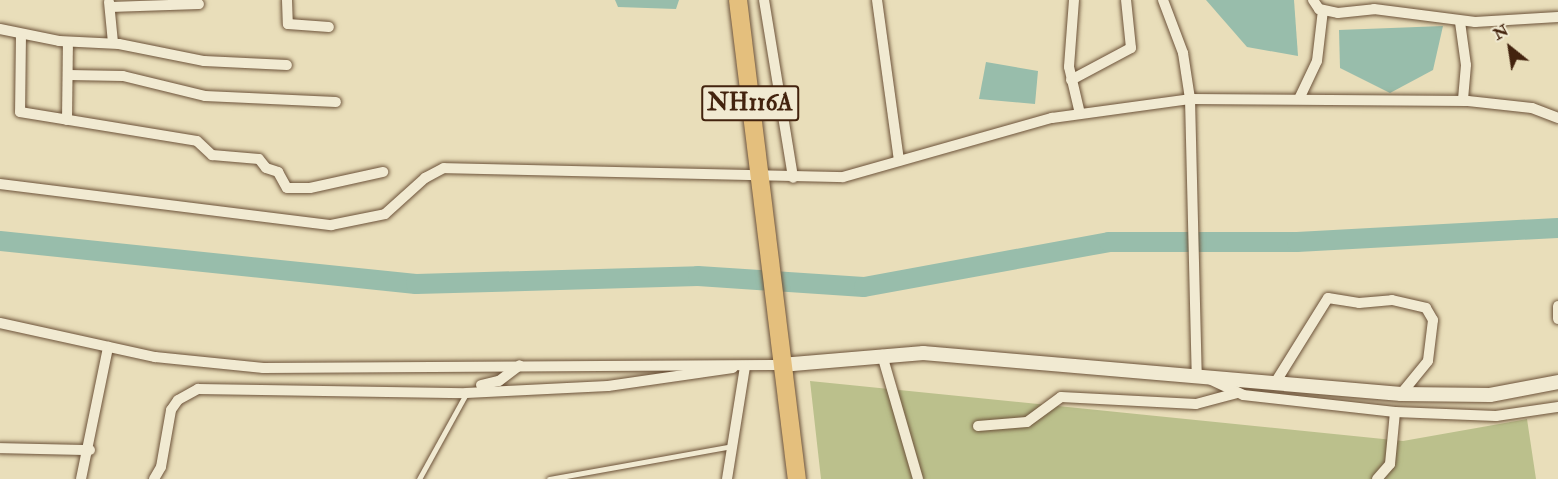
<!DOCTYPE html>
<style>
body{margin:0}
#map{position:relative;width:1558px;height:479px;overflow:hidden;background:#e9deba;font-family:"IM FELL Double Pica",serif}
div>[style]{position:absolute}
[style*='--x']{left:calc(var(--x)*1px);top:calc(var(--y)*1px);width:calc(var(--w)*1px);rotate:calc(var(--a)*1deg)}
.green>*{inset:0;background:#bbc08c}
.water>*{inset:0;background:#98bdab}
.river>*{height:20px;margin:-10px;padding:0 10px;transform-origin:10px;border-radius:10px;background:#98bdab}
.roads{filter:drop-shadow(0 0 2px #6c5239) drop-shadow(0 0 2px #6c5239)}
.service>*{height:5px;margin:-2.5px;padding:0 2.5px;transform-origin:2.5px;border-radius:2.5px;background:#f1ead2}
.minor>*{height:10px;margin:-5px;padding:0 5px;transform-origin:5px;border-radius:5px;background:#f1ead2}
.tertiary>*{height:14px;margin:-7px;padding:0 7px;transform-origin:7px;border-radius:7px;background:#f1ead2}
.trunk>*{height:18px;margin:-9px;padding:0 9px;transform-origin:9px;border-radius:9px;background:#e4bf7d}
span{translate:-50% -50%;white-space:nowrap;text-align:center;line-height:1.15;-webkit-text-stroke:6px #f1ead2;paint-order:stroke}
.shield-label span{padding:2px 4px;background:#f1ead2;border:2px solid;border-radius:4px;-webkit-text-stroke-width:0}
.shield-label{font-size:24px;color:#43230e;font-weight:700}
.north{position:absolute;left:1480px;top:18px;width:60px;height:60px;-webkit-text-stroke:4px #f1ead2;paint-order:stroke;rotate:330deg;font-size:16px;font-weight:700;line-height:24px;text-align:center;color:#43230e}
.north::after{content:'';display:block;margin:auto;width:21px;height:27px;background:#43230e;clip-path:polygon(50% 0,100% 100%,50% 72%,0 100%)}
</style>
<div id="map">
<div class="green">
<div style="clip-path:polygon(810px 381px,1403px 441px,1527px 419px,1536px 479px,821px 479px)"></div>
</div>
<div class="water">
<div style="clip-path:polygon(615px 0,679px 0,676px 9px,618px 7px)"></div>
<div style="clip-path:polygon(1206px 0,1294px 0,1298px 56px,1247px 47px)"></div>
<div style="clip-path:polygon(1443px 26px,1433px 70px,1390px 93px,1340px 68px,1339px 30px)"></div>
<div style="clip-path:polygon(986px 62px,1038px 71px,1035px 104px,979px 99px)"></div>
</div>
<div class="river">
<div style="--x:0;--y:241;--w:418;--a:5.9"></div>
<div style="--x:416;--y:284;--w:282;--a:-1.6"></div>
<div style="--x:698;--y:276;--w:166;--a:3.8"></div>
<div style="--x:864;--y:287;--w:249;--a:-10.4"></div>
<div style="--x:1109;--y:242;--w:188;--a:0"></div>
<div style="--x:1297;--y:242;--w:261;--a:-3.1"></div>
</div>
<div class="roads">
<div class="service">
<div style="--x:419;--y:479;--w:97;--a:-61.1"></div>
<div style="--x:549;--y:479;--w:186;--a:-10.2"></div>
</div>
<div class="minor">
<div style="--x:287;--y:0;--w:24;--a:88"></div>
<div style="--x:288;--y:24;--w:41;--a:4.2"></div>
<div style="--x:764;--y:0;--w:180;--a:80.7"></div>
<div style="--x:877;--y:0;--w:162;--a:82.2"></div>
<div style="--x:1074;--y:0;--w:67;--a:94.3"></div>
<div style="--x:1069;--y:67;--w:48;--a:76.8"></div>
<div style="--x:1163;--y:0;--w:57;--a:69.3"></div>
<div style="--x:1183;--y:53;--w:47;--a:81.3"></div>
<div style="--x:1190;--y:99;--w:277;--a:88.6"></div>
<div style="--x:1313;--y:0;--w:11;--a:56"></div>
<div style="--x:1319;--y:9;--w:19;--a:12"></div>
<div style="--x:1338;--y:13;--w:36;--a:-6"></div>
<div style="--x:1374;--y:9;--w:102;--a:7.3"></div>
<div style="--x:1475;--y:22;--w:83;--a:-3.4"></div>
<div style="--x:109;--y:2;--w:41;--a:84.4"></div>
<div style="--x:110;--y:7;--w:89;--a:-1.9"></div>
<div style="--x:1460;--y:22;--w:43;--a:82.1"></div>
<div style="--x:1466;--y:65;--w:36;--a:95"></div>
<div style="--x:0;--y:29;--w:60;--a:11.5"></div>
<div style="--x:59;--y:41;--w:60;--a:2.9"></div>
<div style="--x:119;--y:44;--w:87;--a:11.3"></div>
<div style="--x:204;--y:61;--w:83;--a:2.8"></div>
<div style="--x:21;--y:34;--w:78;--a:90.7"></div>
<div style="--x:20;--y:112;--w:179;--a:9.3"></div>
<div style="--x:197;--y:141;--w:21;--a:43"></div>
<div style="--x:212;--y:155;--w:47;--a:4.9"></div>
<div style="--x:259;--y:159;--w:11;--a:52"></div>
<div style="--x:266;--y:168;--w:13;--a:18"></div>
<div style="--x:278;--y:172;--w:18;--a:61"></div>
<div style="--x:287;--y:188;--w:23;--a:0"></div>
<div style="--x:310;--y:188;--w:75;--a:-12.4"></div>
<div style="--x:69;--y:75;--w:54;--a:1.1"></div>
<div style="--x:123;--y:76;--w:84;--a:13.7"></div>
<div style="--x:205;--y:96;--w:131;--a:2.6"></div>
<div style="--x:1071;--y:80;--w:68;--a:-28.1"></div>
<div style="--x:1131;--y:48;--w:48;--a:-95.9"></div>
<div style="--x:1299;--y:99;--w:42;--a:-64.7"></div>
<div style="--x:1317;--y:61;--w:51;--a:-83.3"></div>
<div style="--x:67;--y:120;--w:78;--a:-89.3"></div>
<div style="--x:0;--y:184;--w:334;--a:7.1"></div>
<div style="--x:331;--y:225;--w:55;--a:-11.5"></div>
<div style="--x:385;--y:214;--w:54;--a:-42"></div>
<div style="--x:425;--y:178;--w:21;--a:-28"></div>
<div style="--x:444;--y:168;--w:399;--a:1.3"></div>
<div style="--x:843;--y:177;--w:217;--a:-15.8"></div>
<div style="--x:1052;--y:118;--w:139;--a:-7.8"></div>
<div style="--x:1190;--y:99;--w:278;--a:0.4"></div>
<div style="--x:1468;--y:101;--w:64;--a:6.2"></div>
<div style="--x:1532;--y:108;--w:28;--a:21"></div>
<div style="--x:1558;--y:306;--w:13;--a:90"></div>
<div style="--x:0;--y:323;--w:159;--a:12.4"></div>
<div style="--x:155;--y:357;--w:109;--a:5.8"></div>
<div style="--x:263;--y:368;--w:518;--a:-0.33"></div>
<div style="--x:882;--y:355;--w:129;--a:73.8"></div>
<div style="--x:1207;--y:378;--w:40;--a:25"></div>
<div style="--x:1243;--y:395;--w:153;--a:6.4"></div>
<div style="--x:1395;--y:412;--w:101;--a:2.3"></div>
<div style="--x:1496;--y:416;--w:63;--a:-8.3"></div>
<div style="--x:1275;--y:383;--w:100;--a:-58.1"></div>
<div style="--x:1328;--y:298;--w:31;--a:9"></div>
<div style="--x:1359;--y:303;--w:33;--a:-5"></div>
<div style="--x:1392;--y:300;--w:35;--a:13"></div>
<div style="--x:1426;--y:308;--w:14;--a:60"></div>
<div style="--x:1433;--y:320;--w:41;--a:97"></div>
<div style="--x:1428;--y:361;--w:43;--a:129.3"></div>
<div style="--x:481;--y:385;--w:18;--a:-13"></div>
<div style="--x:499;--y:381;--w:26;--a:-37"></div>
<div style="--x:978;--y:426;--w:49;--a:-4.7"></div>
<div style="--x:1027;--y:422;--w:42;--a:-36.3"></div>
<div style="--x:1061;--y:397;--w:135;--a:3"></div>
<div style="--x:1196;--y:404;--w:42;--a:-15"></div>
<div style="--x:0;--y:448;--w:90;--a:1.3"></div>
<div style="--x:81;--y:479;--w:135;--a:-78.4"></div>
<div style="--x:154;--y:479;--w:14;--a:-60"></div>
<div style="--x:161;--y:467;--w:58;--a:-80"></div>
<div style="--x:171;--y:410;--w:12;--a:-55"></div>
<div style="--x:178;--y:400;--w:23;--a:-29"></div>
<div style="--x:198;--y:389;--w:268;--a:0.9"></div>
<div style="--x:466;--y:393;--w:142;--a:-2.8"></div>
<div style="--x:608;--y:386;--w:126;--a:-8.2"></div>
<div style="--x:727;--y:479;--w:114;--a:-80.9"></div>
<div style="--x:1377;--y:479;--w:20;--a:-49"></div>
<div style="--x:1390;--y:464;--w:52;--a:-84.5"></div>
</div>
<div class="tertiary">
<div style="--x:781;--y:365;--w:143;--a:-4.8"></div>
<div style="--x:923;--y:353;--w:480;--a:4.9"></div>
<div style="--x:1401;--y:394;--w:89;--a:0.6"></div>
<div style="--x:1490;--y:395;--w:69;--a:-10.8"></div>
</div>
<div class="trunk">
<div style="--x:738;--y:0;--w:483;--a:83"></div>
</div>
</div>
<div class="shield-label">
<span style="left:750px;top:103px">NH116A</span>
</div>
<div class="north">N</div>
</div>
